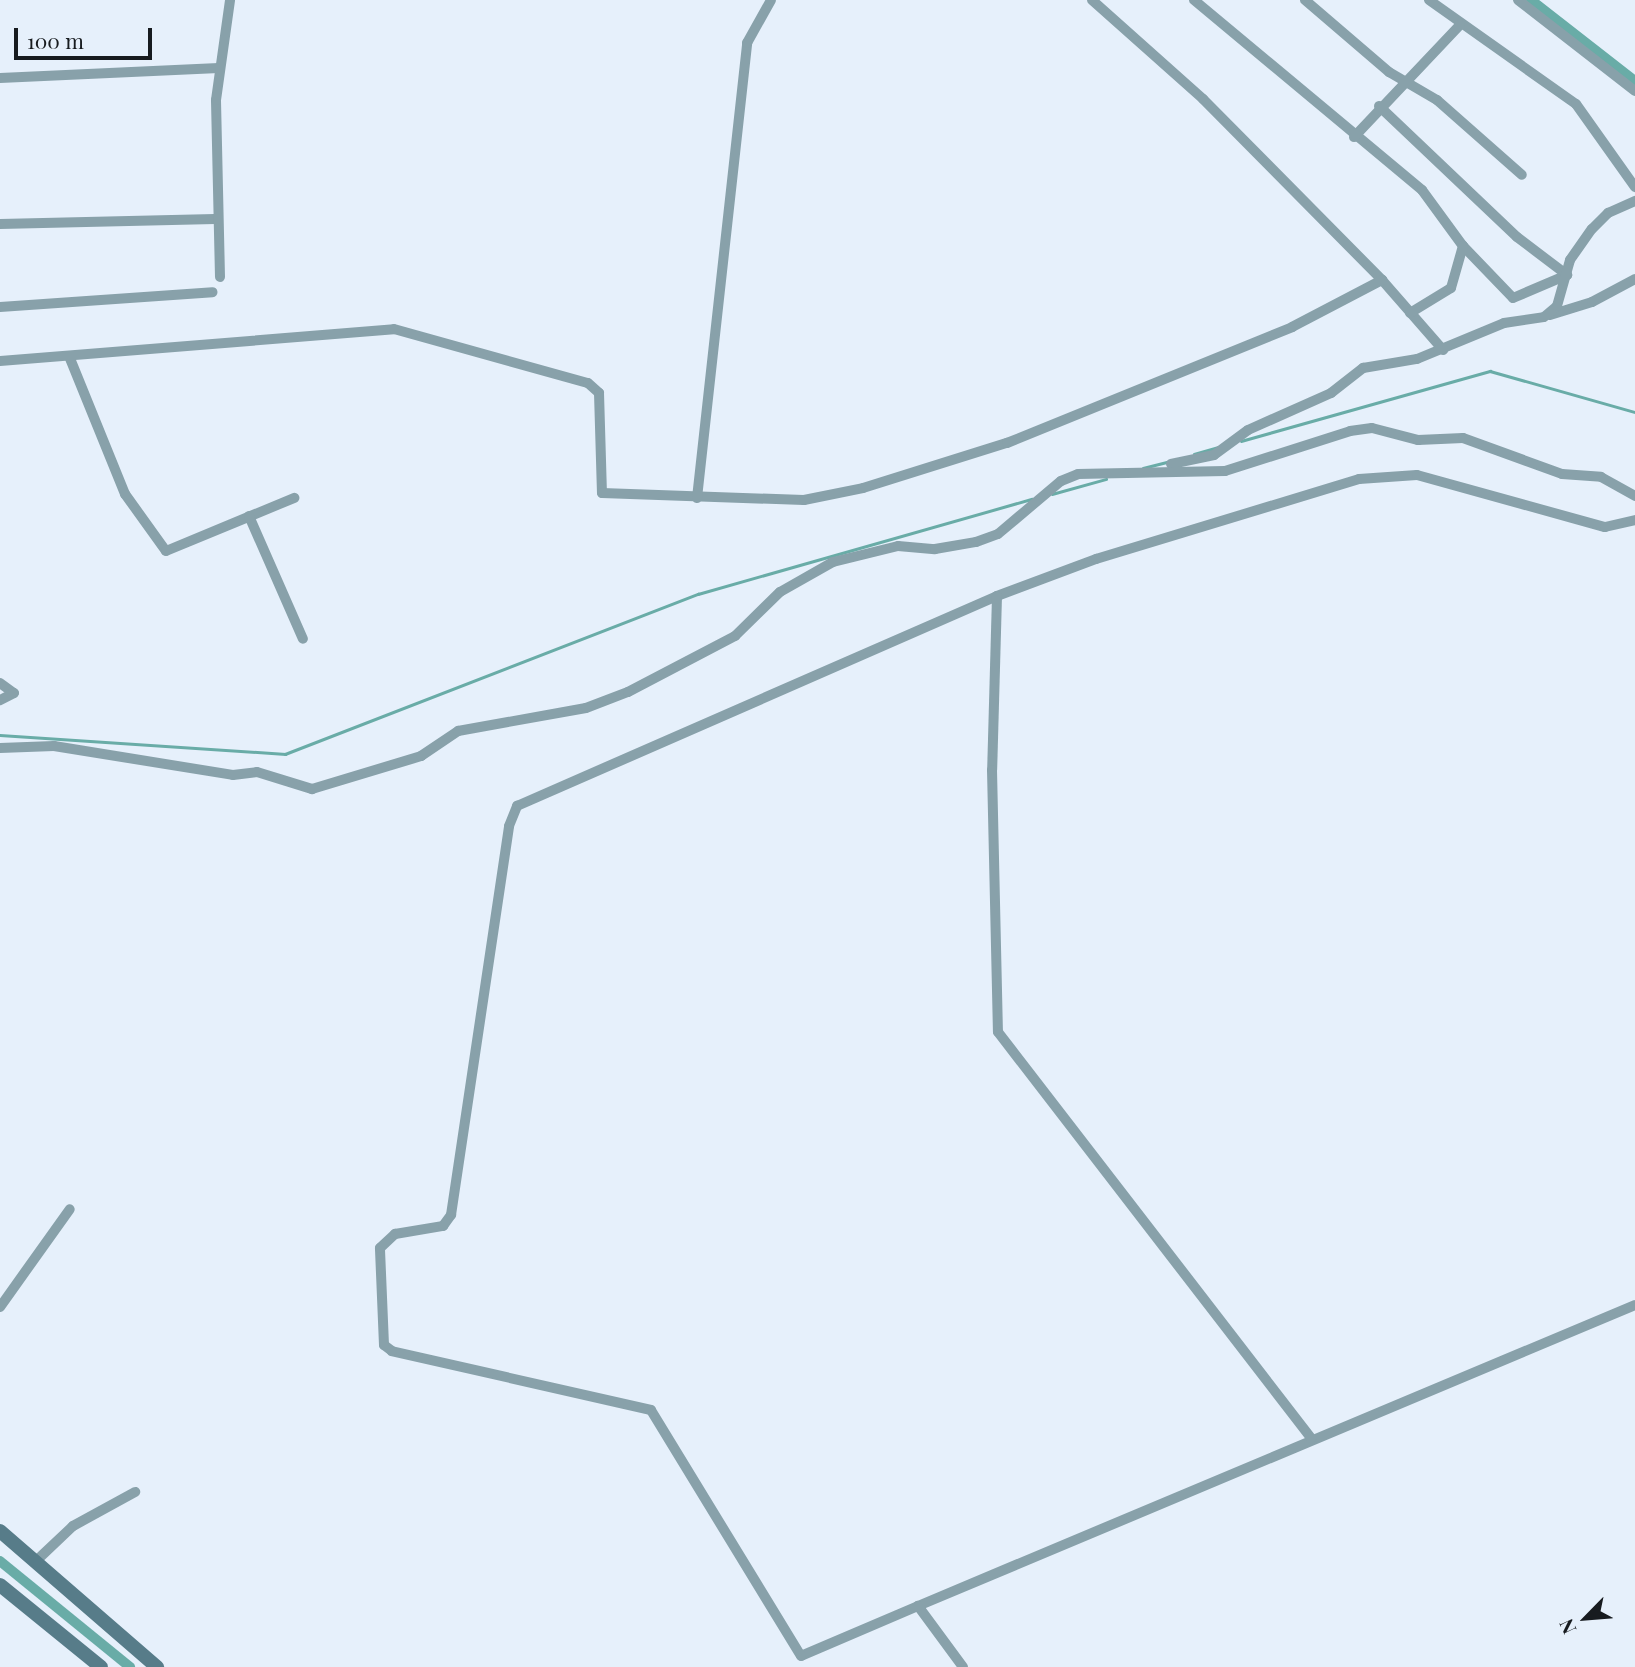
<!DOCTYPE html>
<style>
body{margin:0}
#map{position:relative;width:1635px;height:1667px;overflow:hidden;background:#e6f0fb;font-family:"Playfair Display",serif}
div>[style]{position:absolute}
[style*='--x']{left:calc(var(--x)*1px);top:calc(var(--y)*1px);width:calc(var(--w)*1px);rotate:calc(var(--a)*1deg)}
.stream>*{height:2.5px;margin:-1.25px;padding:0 1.25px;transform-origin:1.25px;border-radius:1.25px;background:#69aca7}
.canal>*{height:10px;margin:-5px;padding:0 5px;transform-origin:5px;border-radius:5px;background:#69aca7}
.street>*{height:10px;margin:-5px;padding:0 5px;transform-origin:5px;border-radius:5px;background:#88a1aa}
.secondary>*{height:14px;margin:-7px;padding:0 7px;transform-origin:7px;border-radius:7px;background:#577c89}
span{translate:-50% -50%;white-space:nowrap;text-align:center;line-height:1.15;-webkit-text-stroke:6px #e6f0fb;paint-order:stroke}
.north{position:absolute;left:1551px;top:1583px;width:70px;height:70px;-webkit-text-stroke:5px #e6f0fb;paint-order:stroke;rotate:245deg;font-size:19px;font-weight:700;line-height:28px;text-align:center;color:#171b1f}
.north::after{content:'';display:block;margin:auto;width:24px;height:32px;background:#171b1f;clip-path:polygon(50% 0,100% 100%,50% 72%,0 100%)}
.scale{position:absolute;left:14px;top:28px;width:138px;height:32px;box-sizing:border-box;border:4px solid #171b1f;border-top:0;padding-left:9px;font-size:21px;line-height:24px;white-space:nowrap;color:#171b1f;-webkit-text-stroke:5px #e6f0fb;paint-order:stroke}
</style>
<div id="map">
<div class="stream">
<div style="--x:1241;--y:441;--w:259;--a:-15.7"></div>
<div style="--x:1490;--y:371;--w:151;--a:15.8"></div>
<div style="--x:1194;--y:454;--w:25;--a:-16"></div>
<div style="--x:1143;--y:468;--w:25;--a:-14"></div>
<div style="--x:1052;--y:494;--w:56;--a:-15.5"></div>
<div style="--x:0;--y:735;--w:286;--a:3.8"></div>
<div style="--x:285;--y:754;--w:443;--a:-21.2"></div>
<div style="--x:698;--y:594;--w:347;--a:-15.9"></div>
</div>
<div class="canal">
<div style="--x:1531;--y:0;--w:132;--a:37.9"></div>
<div style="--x:0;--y:1561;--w:168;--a:39.2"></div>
</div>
<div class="street">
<div style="--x:1092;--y:0;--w:149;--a:41.7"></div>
<div style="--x:1203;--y:99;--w:255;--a:45.3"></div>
<div style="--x:1382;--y:280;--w:93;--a:48.9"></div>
<div style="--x:1194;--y:0;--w:297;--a:39.8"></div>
<div style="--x:1422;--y:190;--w:69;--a:53.8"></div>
<div style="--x:1463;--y:246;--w:72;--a:46.1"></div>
<div style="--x:1513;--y:298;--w:59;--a:-23.1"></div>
<div style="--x:1305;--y:0;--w:111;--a:40.6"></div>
<div style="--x:1389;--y:72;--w:56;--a:30.3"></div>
<div style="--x:1437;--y:100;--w:113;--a:41.4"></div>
<div style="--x:1429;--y:0;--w:180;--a:35.3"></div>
<div style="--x:1576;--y:104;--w:102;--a:54.6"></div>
<div style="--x:1518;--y:0;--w:148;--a:37.9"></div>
<div style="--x:0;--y:78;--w:219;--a:-2.6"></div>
<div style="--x:1379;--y:106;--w:190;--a:43.5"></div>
<div style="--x:1517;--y:237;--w:63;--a:37.2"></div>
<div style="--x:1354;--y:137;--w:154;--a:-46.6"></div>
<div style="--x:0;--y:224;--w:215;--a:-1.3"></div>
<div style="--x:220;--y:277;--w:177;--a:-91.3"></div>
<div style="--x:216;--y:100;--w:101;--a:-82"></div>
<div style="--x:0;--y:307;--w:213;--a:-4"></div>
<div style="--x:1410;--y:313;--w:48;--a:-31.4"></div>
<div style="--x:1451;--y:288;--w:44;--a:-74.1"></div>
<div style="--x:1550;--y:315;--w:44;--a:-17.2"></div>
<div style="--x:1592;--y:302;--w:49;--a:-28.1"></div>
<div style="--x:69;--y:356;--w:149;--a:67.9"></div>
<div style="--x:125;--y:494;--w:70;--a:54.3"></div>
<div style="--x:166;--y:551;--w:139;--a:-22.5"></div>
<div style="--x:0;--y:361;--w:395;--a:-4.6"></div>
<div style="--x:394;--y:329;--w:201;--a:15.6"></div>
<div style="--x:588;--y:383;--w:15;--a:42"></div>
<div style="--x:599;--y:393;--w:100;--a:88.3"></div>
<div style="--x:602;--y:493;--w:202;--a:2"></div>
<div style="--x:804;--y:500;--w:60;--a:-11.5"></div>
<div style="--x:863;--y:488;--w:151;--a:-17.4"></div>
<div style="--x:1007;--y:443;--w:308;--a:-22.1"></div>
<div style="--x:1292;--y:327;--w:102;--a:-27.6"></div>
<div style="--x:1171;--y:464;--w:44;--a:-11.8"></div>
<div style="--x:1214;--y:455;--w:42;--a:-36.3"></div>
<div style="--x:1248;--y:430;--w:91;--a:-24"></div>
<div style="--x:1331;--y:393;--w:41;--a:-38"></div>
<div style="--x:1363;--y:368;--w:55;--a:-9.5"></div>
<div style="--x:1417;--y:359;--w:94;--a:-22.5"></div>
<div style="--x:1504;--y:323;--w:40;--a:-8.5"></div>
<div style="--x:1544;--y:317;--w:17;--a:-40"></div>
<div style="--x:1557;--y:306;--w:48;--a:-74.2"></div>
<div style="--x:1570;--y:260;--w:38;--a:-55"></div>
<div style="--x:1592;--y:229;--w:23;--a:-45"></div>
<div style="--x:1608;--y:213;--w:30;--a:-24"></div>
<div style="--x:697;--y:498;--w:458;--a:-83.7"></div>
<div style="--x:747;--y:43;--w:49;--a:-60.8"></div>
<div style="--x:249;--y:516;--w:134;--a:66.3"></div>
<div style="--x:997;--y:596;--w:106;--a:-20.5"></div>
<div style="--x:1096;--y:559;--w:275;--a:-16.9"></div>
<div style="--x:1359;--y:479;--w:58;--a:-3.9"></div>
<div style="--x:1417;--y:475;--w:195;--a:15.5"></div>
<div style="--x:1605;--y:527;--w:31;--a:-13"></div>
<div style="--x:0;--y:683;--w:17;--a:36"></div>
<div style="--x:14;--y:693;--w:16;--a:153"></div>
<div style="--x:0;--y:748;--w:54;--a:-2.1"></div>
<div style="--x:54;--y:746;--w:181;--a:9.2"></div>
<div style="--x:233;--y:775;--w:24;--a:-7"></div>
<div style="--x:257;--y:772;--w:58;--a:17.2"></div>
<div style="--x:312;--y:789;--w:114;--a:-16.8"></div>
<div style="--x:421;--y:756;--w:45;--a:-34"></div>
<div style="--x:458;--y:731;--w:130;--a:-10.2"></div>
<div style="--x:586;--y:708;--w:45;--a:-20.9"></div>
<div style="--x:628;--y:692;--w:121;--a:-27.6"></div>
<div style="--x:735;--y:636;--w:63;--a:-44.4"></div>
<div style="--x:780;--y:592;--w:61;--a:-29.5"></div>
<div style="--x:833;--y:562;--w:67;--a:-13.8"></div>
<div style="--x:898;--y:546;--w:37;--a:5"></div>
<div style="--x:935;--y:549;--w:42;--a:-9.7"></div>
<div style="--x:976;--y:542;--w:23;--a:-20"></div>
<div style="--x:998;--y:534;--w:82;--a:-40.1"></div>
<div style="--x:1061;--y:481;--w:18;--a:-22"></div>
<div style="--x:1078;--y:474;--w:147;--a:-1.2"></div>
<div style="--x:1225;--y:471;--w:131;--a:-17.7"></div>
<div style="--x:1350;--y:431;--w:22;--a:-8"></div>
<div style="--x:1372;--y:428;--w:48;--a:14.6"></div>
<div style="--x:1418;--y:440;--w:45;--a:-2.5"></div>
<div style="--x:1463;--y:438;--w:105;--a:20"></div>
<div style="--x:1562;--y:474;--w:39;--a:4"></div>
<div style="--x:1601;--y:477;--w:39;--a:29"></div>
<div style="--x:0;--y:1307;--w:120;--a:-54.5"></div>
<div style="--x:36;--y:1561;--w:51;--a:-43.4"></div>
<div style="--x:73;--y:1526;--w:71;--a:-28.7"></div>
<div style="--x:918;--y:1606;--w:778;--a:-22.77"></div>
<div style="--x:963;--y:1667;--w:76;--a:-126.4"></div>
<div style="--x:918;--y:1606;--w:127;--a:156.9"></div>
<div style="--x:801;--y:1656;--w:288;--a:-121.4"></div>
<div style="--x:651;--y:1410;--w:266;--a:-167.2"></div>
<div style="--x:392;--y:1351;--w:10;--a:-143"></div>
<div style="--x:384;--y:1345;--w:97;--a:-92.4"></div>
<div style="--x:380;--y:1248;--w:21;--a:-43"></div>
<div style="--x:395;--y:1234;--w:49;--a:-9.5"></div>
<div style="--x:443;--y:1226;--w:14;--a:-54"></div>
<div style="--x:451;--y:1215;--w:393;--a:-81.5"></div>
<div style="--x:509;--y:826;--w:22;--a:-68"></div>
<div style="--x:517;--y:806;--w:524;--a:-23.63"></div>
<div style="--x:997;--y:596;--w:174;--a:91.6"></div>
<div style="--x:992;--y:770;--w:262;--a:88.7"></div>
<div style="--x:998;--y:1032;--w:513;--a:52.37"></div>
</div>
<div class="secondary">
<div style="--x:0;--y:1531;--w:208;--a:40.9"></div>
<div style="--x:0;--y:1585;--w:130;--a:39.1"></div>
</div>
<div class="north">N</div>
<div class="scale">100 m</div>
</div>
